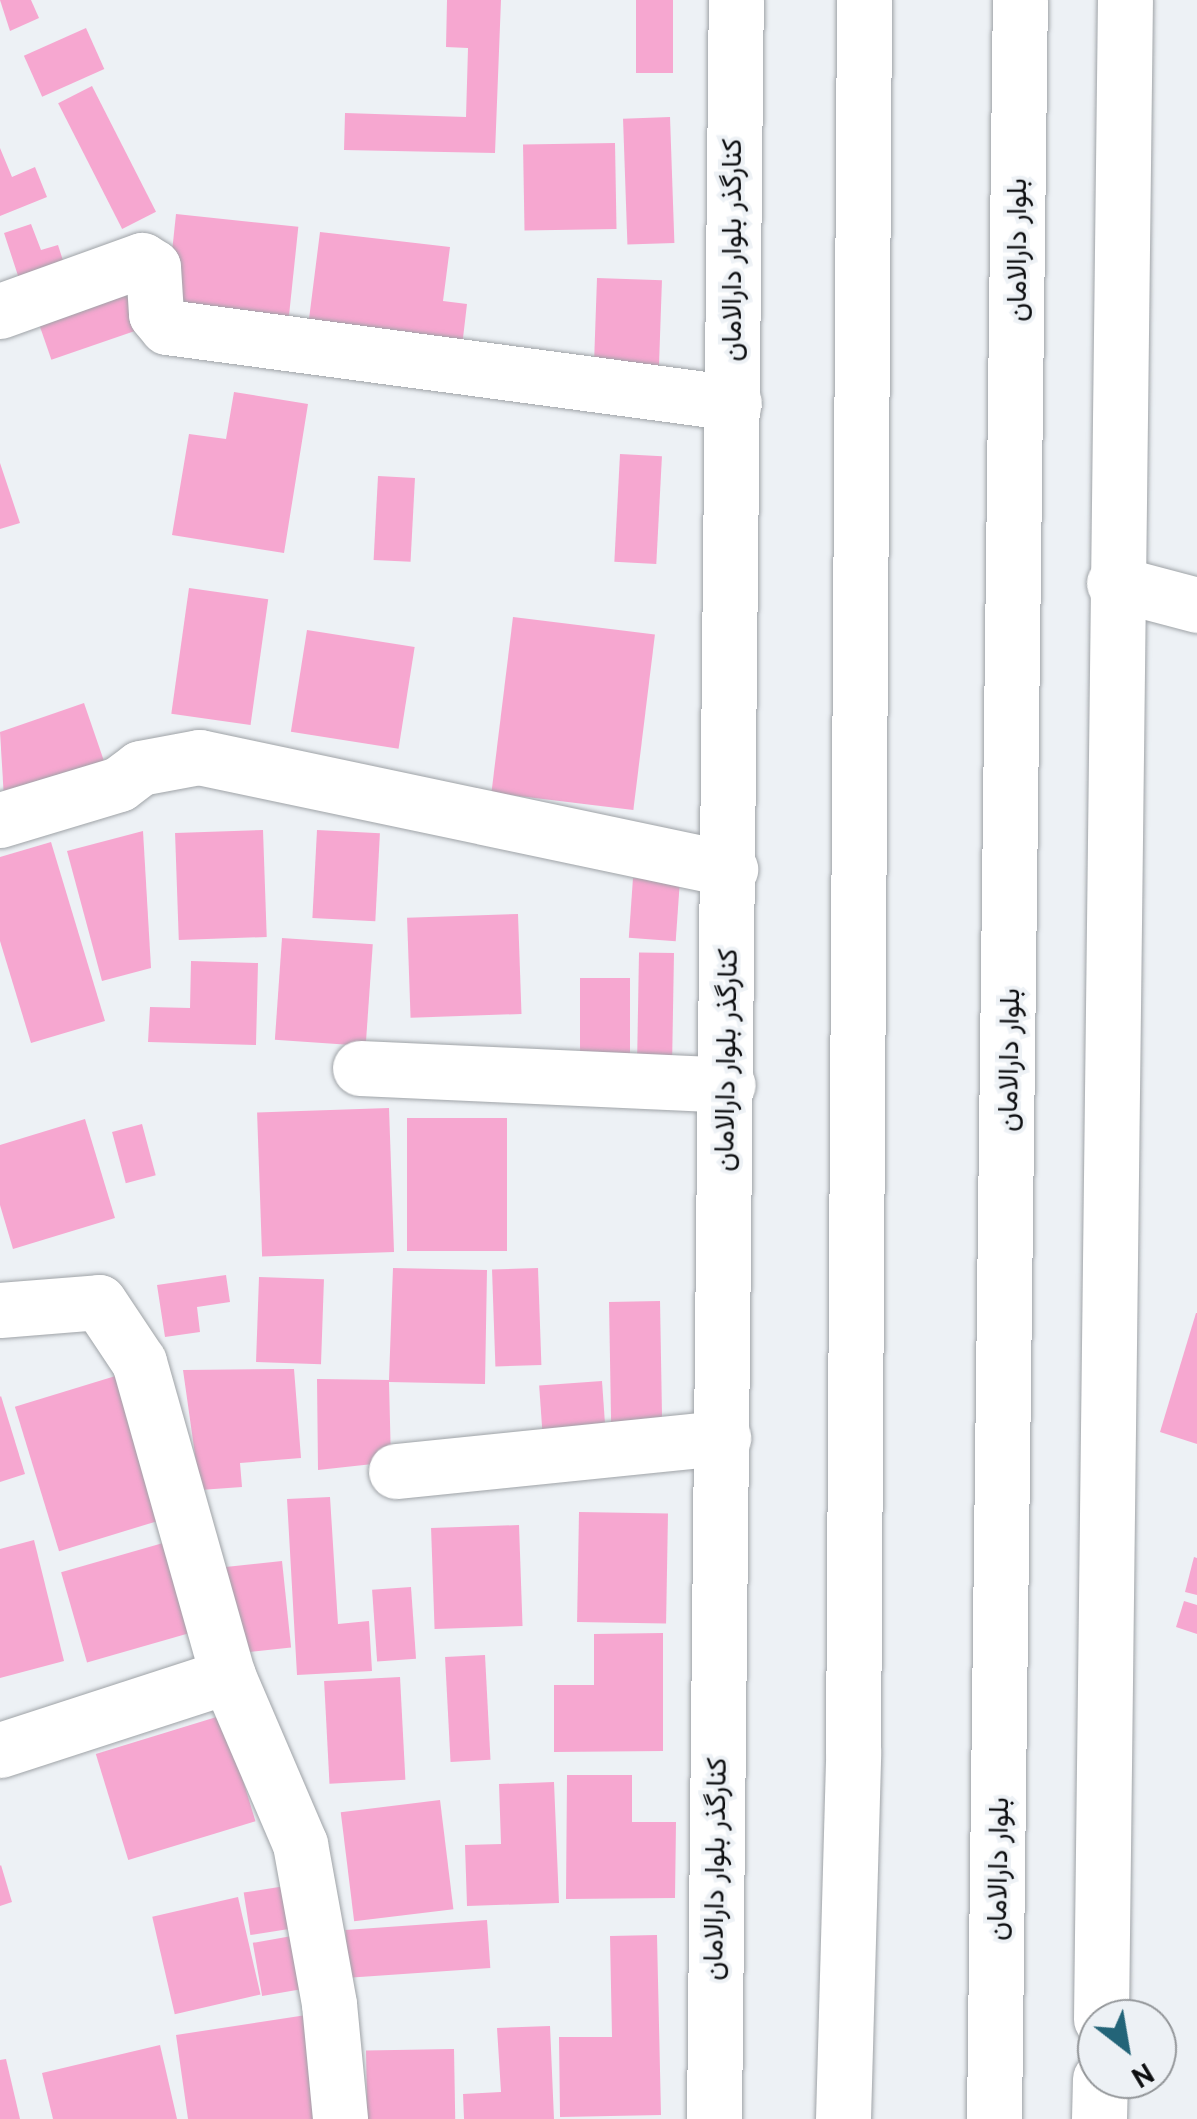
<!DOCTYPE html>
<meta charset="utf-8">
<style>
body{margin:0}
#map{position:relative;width:1197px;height:2119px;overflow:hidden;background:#edf1f5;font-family:Overpass,Vazirmatn,sans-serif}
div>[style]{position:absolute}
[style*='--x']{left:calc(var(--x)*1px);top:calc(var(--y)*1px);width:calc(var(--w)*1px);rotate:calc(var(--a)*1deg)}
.building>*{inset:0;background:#f6a7d0;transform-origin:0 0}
.roads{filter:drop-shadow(0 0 2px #9fa3a7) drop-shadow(0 0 2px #9fa3a7)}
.street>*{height:55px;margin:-27.5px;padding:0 27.5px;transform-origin:27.5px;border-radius:27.5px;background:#fff}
.secondary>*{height:55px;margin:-27.5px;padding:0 27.5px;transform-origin:27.5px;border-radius:27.5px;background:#fff}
span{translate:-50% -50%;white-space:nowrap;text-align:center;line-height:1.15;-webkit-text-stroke:8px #edf1f5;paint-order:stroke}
.street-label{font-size:28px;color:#0c0d0f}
.north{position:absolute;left:1077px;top:1999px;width:100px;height:100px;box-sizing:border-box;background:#edf1f5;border:2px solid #939699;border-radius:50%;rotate:149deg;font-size:28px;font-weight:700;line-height:40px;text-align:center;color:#0c0d0f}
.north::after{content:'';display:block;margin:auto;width:35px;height:45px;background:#236478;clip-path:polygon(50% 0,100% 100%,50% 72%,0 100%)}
</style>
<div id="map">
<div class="building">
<div style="clip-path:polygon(0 0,31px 0,39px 18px,10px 31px)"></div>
<div style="clip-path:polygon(447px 0,501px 0,495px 153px,344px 150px,345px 113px,466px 117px,468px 48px,446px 47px)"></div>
<div style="left:636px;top:0;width:37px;height:73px"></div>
<div style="left:86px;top:28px;width:45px;height:68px;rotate:66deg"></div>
<div style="left:92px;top:86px;width:141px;height:38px;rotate:63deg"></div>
<div style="left:670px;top:117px;width:126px;height:47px;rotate:88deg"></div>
<div style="left:615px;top:143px;width:86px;height:92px;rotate:89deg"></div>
<div style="clip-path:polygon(0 148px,12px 177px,35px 167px,47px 197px,0 216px)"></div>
<div style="left:176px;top:214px;width:123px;height:96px;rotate:6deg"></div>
<div style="clip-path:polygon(31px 224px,41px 250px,58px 245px,69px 279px,24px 294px,4px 233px)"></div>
<div style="clip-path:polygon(320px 232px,450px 247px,443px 301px,467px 304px,461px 355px,307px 335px)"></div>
<div style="left:597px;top:278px;width:65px;height:94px;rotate:2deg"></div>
<div style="left:130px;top:284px;width:46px;height:99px;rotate:71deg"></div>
<div style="clip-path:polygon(234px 392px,308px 404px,284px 553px,172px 535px,189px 434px,226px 439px)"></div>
<div style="left:620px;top:454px;width:42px;height:108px;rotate:3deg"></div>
<div style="clip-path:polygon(0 463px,20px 523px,0 529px)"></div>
<div style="left:378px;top:476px;width:37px;height:84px;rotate:3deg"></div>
<div style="left:189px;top:588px;width:80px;height:127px;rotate:8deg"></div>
<div style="left:513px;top:617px;width:143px;height:177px;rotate:7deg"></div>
<div style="left:307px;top:630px;width:109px;height:103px;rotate:9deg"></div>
<div style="clip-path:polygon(84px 703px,105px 764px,4px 798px,0 732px)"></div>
<div style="left:263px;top:830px;width:107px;height:88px;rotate:88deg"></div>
<div style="left:317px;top:830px;width:63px;height:88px;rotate:3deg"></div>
<div style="clip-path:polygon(143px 831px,151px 968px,102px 981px,67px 851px)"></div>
<div style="clip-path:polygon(51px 842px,105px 1021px,31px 1043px,0 941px,0 857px)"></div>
<div style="left:633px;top:878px;width:47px;height:60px;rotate:4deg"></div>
<div style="left:518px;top:914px;width:100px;height:111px;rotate:88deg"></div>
<div style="left:282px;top:938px;width:91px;height:102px;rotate:4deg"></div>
<div style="left:674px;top:953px;width:110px;height:35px;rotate:91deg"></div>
<div style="clip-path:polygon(191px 961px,258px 963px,256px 1045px,148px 1042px,150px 1007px,190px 1008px)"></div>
<div style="left:580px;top:978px;width:50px;height:93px"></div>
<div style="left:389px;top:1108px;width:144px;height:132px;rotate:88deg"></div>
<div style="left:407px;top:1118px;width:100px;height:133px"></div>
<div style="clip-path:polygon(85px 1119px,115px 1218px,13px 1249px,0 1205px,0 1145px)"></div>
<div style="left:142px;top:1124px;width:53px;height:31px;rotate:75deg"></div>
<div style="clip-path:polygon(393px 1268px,487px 1270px,485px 1384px,389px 1382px,391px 1462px,318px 1470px,317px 1379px,389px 1380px)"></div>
<div style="left:538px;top:1268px;width:97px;height:46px;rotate:88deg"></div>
<div style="clip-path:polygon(226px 1275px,230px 1302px,197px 1307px,200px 1332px,165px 1337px,157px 1285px)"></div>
<div style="left:259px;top:1277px;width:65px;height:85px;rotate:2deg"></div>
<div style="left:660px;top:1301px;width:134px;height:51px;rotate:89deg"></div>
<div style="clip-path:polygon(1196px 1313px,1197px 1313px,1197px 1444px,1160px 1432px)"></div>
<div style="clip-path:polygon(294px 1369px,301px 1458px,240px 1463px,242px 1487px,200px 1490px,183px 1370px)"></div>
<div style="left:122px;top:1374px;width:151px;height:112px;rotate:73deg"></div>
<div style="left:602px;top:1381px;width:58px;height:63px;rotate:86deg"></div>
<div style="clip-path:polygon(1px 1396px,25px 1474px,0 1482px,0 1397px)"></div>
<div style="clip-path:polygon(330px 1497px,338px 1624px,369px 1621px,372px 1671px,297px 1675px,287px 1499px)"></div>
<div style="left:579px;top:1512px;width:89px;height:110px;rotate:1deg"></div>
<div style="left:519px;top:1525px;width:101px;height:88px;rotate:88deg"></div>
<div style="clip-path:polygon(34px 1540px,64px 1661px,0 1678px,0 1549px)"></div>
<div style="left:163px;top:1543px;width:94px;height:106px;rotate:74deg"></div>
<div style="clip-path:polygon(1194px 1557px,1197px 1558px,1197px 1595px,1185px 1592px)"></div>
<div style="left:282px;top:1561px;width:87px;height:66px;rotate:84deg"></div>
<div style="left:411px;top:1587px;width:72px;height:39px;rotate:86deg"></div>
<div style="clip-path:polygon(1184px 1601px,1197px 1605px,1197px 1634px,1176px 1627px)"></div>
<div style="clip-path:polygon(663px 1633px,663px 1751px,554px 1752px,554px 1685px,594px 1685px,594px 1634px)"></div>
<div style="left:485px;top:1655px;width:105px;height:40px;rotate:87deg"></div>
<div style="left:400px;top:1677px;width:103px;height:76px;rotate:87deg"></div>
<div style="left:223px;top:1715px;width:111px;height:133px;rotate:73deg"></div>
<div style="clip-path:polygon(567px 1775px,632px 1775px,632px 1822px,676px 1822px,675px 1898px,566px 1899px)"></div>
<div style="clip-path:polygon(554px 1782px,559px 1903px,467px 1906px,465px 1845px,501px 1844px,499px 1784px)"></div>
<div style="left:440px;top:1800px;width:110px;height:100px;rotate:83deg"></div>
<div style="clip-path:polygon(1px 1865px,12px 1902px,0 1906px,0 1866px)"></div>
<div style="left:298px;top:1884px;width:43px;height:55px;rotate:81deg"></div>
<div style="left:238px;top:1897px;width:100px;height:88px;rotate:77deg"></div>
<div style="left:487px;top:1920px;width:48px;height:142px;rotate:86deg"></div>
<div style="left:303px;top:1934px;width:54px;height:51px;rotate:80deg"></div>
<div style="clip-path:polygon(657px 1935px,661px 2115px,560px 2117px,559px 2037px,612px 2037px,610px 1936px)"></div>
<div style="clip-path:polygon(313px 2014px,329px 2119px,188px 2119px,176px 2035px)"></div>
<div style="clip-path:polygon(550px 2026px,554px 2119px,464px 2119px,463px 2094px,501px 2092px,497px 2028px)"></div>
<div style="clip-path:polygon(160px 2045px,177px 2119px,53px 2119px,42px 2073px)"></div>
<div style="left:454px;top:2049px;width:70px;height:88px;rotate:89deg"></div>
<div style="clip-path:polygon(6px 2059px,20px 2119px,0 2119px,0 2060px)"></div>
</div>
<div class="roads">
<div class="street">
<div style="--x:0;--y:311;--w:151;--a:-19.8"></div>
<div style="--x:142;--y:260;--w:13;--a:32"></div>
<div style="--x:153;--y:267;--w:47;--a:86.3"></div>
<div style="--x:156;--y:314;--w:17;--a:50"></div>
<div style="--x:167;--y:327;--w:572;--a:7.63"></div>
<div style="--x:1114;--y:583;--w:86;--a:14.8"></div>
<div style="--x:0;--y:820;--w:124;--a:-16.8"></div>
<div style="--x:119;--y:784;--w:26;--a:-37"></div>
<div style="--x:140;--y:768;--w:60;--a:-10.6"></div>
<div style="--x:199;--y:757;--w:543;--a:11.91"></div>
<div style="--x:360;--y:1068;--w:368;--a:2.6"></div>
<div style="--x:0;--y:1310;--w:99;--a:-4.6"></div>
<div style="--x:99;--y:1302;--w:72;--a:56.3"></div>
<div style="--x:139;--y:1362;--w:326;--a:74.2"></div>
<div style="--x:228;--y:1676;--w:183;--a:66.8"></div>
<div style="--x:300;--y:1844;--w:163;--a:79.7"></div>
<div style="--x:329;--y:2004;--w:116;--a:84.5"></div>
<div style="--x:396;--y:1471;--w:329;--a:-5.8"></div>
<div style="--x:0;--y:1750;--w:240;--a:-18"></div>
</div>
<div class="secondary">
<div style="--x:1101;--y:2019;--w:2019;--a:-89.32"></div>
<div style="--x:714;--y:2119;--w:2119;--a:-89.41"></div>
<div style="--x:843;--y:2119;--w:366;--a:-88.4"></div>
<div style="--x:853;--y:1753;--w:1753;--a:-89.64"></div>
<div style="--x:994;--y:2119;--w:2119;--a:-89.3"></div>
<div style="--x:1099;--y:2119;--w:40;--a:-88.6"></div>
</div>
</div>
<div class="street-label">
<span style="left:734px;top:250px;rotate:-90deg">کنارگذر بلوار دارالامان</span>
<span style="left:1019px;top:250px;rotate:-90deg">بلوار دارالامان</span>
<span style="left:728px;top:1060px;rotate:-89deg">کنارگذر بلوار دارالامان</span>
<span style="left:1011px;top:1060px;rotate:-89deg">بلوار دارالامان</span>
<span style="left:717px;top:1869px;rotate:-89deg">کنارگذر بلوار دارالامان</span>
<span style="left:1000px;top:1869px;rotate:-89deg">بلوار دارالامان</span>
</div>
<div class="north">N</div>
</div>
